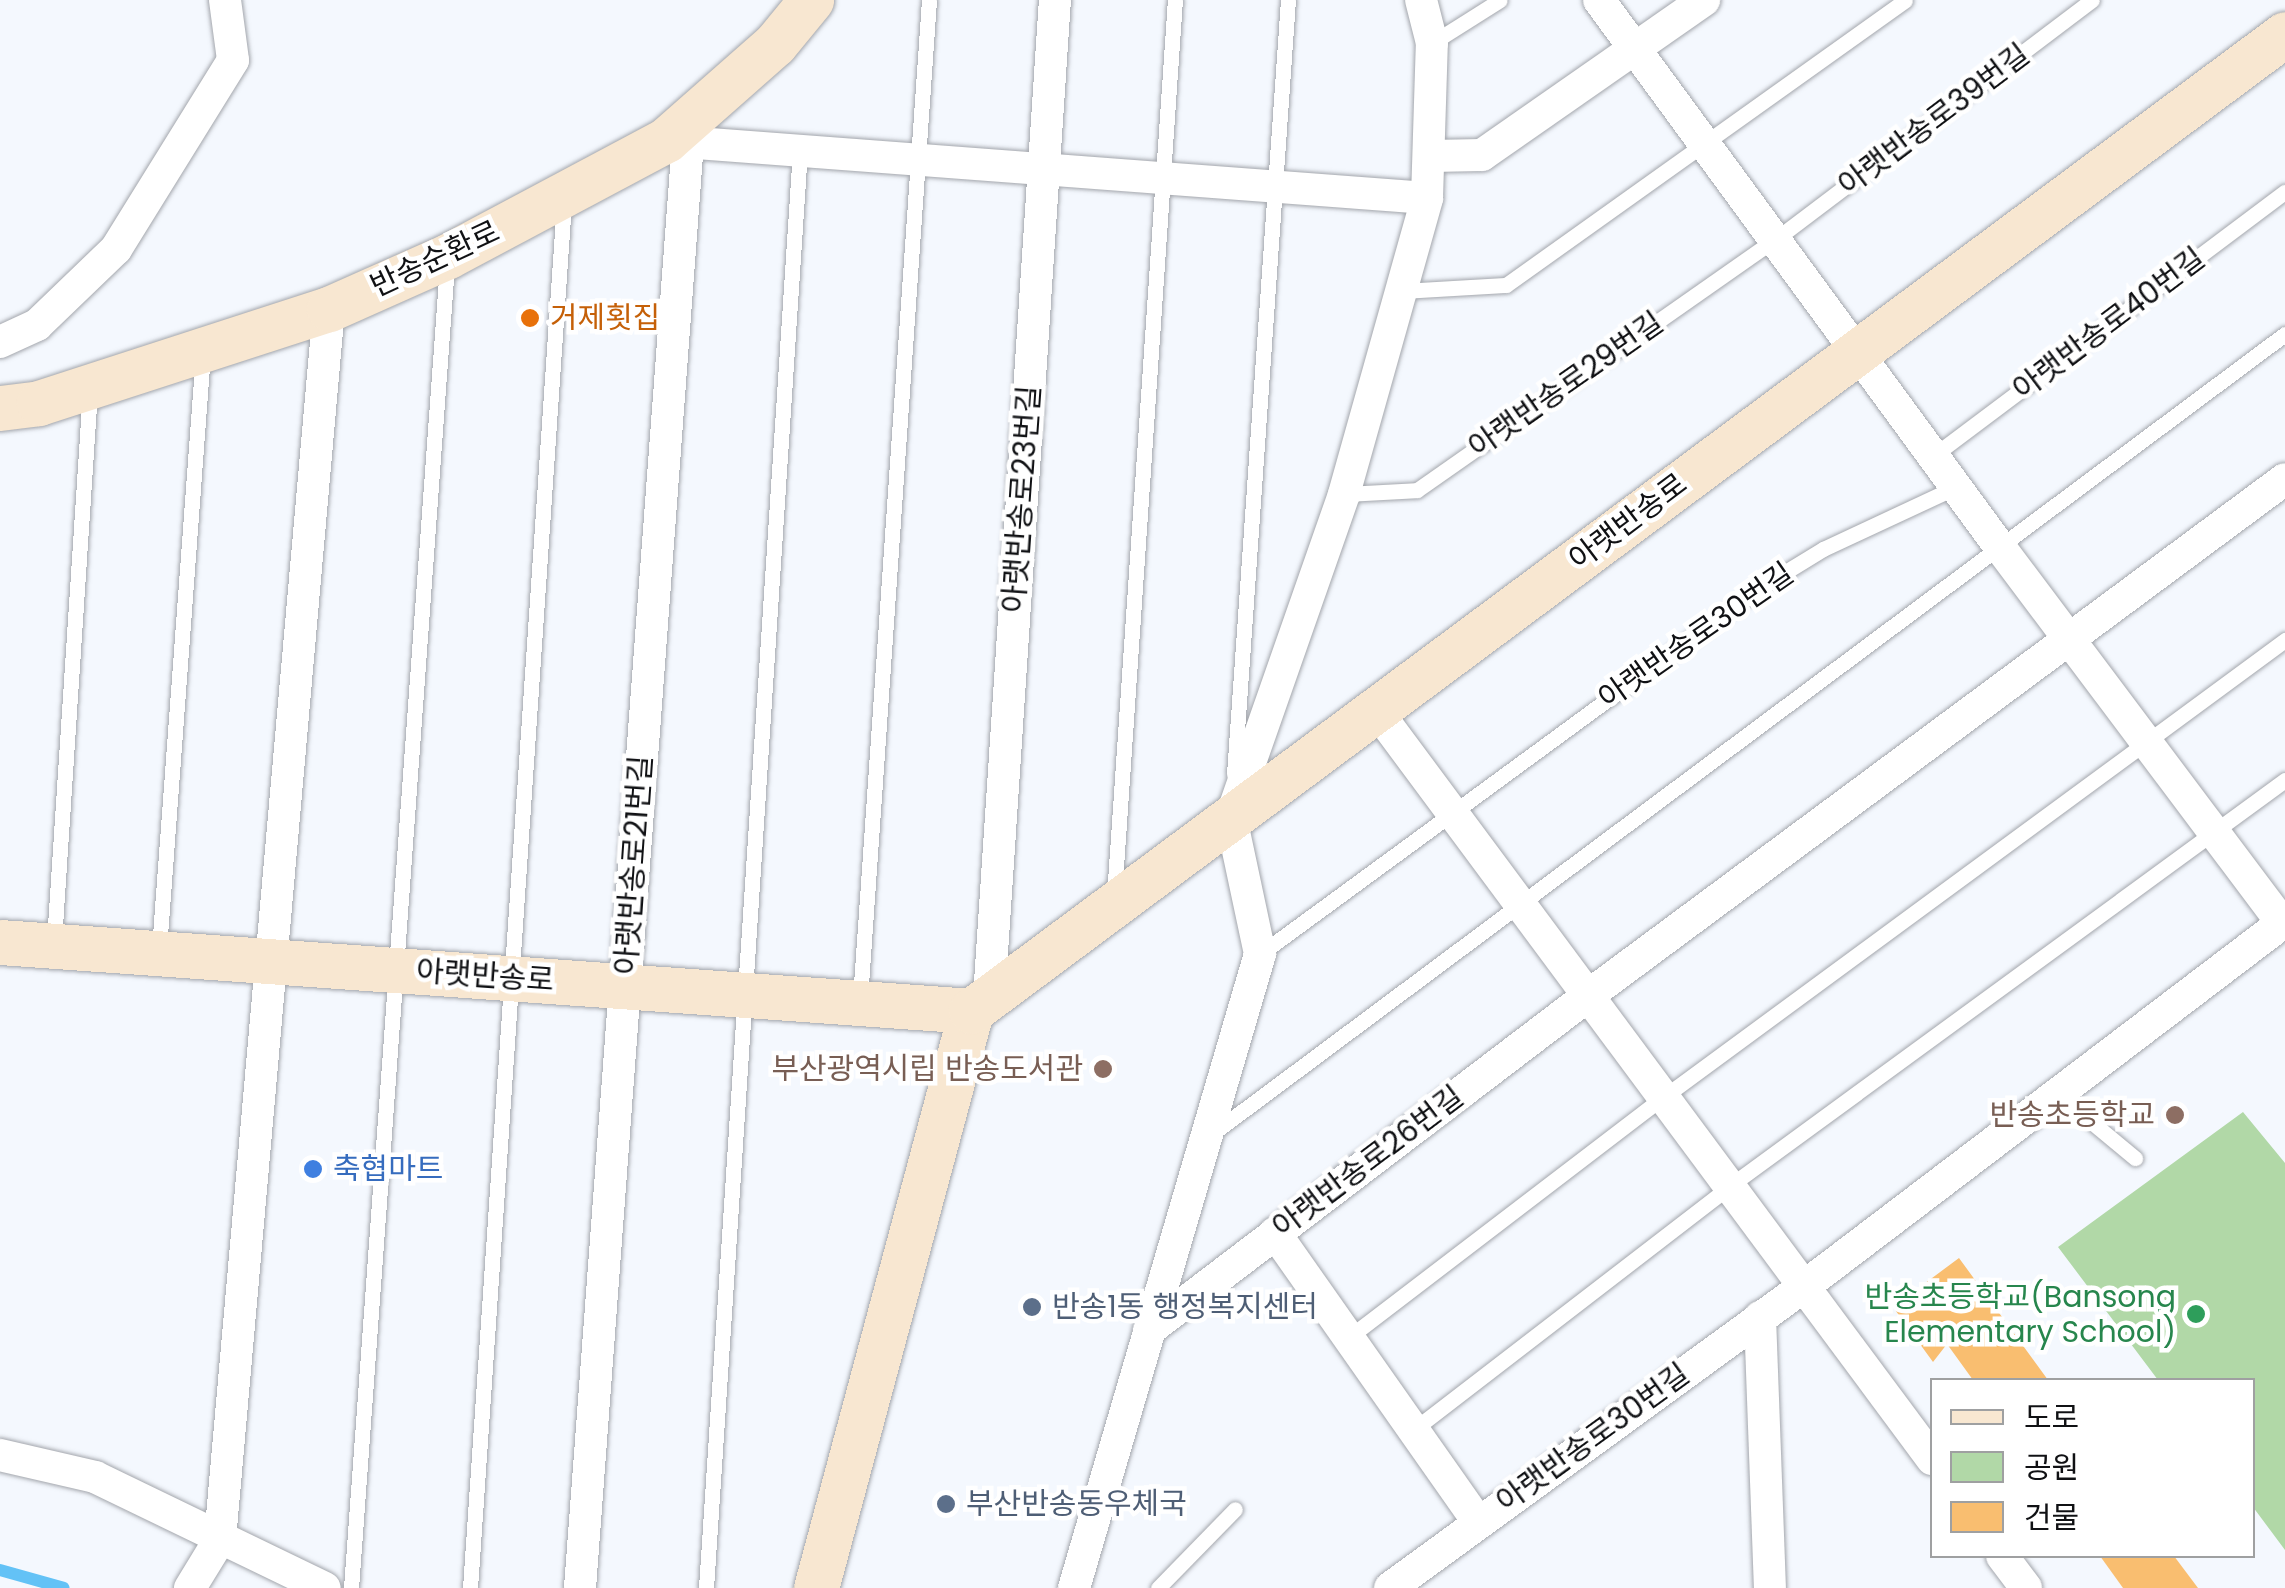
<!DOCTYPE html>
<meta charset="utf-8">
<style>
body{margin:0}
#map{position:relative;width:2285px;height:1588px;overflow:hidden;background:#f4f8fe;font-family:Poppins,"Noto Sans KR",sans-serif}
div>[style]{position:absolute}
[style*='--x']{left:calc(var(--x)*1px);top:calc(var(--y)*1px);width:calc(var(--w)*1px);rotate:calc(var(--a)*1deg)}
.green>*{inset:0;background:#b1d8a7}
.stream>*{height:12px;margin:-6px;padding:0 6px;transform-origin:6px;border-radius:6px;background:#63c2f6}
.building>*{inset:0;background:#f9be70}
.roads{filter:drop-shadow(0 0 2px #a3a6ac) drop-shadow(0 0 2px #a3a6ac)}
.lane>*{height:15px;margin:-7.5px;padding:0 7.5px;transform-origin:7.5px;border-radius:7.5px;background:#fff}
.street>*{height:32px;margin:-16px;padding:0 16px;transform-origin:16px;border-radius:16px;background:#fff}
.secondary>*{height:45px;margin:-22.5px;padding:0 22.5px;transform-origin:22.5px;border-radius:22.5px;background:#f8e7d1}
.dots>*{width:28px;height:28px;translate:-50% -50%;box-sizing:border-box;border:5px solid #fff;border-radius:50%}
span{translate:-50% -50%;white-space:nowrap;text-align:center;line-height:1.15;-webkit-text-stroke:9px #fff;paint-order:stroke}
.street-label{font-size:30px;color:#101114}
.food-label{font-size:30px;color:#c56008}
.left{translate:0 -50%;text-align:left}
.education-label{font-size:30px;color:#785e54}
.right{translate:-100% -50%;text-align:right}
.shop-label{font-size:30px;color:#366cbe}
.leisure-label{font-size:30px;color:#27864d}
.service-label{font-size:30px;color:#4e5e75}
.legend{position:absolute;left:1930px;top:1378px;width:325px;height:180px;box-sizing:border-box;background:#fff;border:2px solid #9fa0a1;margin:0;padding:12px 18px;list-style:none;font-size:30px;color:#101114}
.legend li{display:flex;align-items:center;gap:20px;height:50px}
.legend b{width:50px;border:2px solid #9fa0a1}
</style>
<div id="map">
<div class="green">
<div style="clip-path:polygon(2243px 1112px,2285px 1163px,2285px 1550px,2253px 1507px,2252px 1380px,2158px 1380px,2058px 1247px)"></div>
</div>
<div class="stream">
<div style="--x:0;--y:1570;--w:66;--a:15.7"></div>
</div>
<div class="building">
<div style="clip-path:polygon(1959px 1258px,2048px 1380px,1973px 1380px,1947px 1344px,1933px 1362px,1893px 1307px)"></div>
<div style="clip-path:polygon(2100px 1556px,2174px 1556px,2198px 1588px,2123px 1588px)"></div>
</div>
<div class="roads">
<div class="lane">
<div style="--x:1432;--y:43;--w:80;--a:-32.3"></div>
<div style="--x:1401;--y:291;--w:105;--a:-3.3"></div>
<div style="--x:1506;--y:285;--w:490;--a:-35.5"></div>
<div style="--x:1933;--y:456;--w:440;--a:-36.9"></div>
<div style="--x:1344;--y:494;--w:73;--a:-3.1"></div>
<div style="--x:1417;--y:490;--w:438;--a:-35"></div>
<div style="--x:1776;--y:239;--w:396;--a:-37.1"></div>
<div style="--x:1234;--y:774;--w:776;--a:-86.01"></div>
<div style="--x:1114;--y:896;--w:898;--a:-86.11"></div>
<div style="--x:54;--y:941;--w:551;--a:-86.26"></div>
<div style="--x:159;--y:949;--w:598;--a:-85.78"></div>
<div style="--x:1260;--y:954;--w:621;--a:-36.22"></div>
<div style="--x:1761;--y:587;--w:73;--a:-31.5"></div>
<div style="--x:1823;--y:549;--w:147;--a:-25"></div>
<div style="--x:860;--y:999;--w:1001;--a:-86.05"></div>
<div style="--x:2059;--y:1095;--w:99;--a:39.7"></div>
<div style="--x:1213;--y:1133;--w:1337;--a:-36.7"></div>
<div style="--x:1348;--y:1338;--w:399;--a:-37.4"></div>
<div style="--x:1665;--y:1096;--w:770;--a:-36.33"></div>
<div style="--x:1412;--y:1431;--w:403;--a:-37.6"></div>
<div style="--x:1731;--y:1185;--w:686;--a:-36.17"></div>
<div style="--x:351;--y:1588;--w:1326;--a:-85.85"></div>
<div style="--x:470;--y:1588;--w:1390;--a:-86.12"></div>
<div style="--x:706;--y:1588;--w:1440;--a:-86.26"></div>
<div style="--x:1158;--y:1588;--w:110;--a:-45.7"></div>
</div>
<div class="street">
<div style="--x:1599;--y:0;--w:677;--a:53.77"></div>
<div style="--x:1999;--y:546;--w:471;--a:53.1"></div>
<div style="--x:670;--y:141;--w:759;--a:4.31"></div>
<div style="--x:1431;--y:156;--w:51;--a:-1.1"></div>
<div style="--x:1482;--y:155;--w:271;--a:-34.9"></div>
<div style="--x:0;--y:342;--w:41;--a:-24.7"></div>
<div style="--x:37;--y:325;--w:110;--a:-43.9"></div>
<div style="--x:116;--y:249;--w:222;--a:-58.2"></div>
<div style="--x:233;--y:60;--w:61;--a:-97.6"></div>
<div style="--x:1376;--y:710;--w:933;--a:53.41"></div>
<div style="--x:989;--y:998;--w:1000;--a:-86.22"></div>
<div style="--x:1275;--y:1233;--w:353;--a:54.9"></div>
<div style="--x:1760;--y:1317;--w:271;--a:87.9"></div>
<div style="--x:1149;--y:1330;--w:553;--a:-37.28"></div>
<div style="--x:1589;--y:995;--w:866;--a:-36.55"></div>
<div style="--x:0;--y:1455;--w:98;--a:13"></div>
<div style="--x:95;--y:1477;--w:255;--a:25.8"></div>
<div style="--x:2002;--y:1556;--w:40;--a:53"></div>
<div style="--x:190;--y:1588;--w:57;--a:-58.5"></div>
<div style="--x:220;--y:1539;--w:1235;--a:-84.94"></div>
<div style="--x:580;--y:1588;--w:1450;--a:-85.73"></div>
<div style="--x:1074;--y:1588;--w:661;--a:-73.65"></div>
<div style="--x:1260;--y:954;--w:140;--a:-102"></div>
<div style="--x:1231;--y:817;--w:342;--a:-70.7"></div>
<div style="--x:1344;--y:494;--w:307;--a:-74.3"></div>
<div style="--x:1427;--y:198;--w:155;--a:-88.2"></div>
<div style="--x:1432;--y:43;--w:44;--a:-104.3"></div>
<div style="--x:1390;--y:1588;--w:515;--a:-36.07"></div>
<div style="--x:1806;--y:1285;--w:602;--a:-37.23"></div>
</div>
<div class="secondary">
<div style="--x:0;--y:408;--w:39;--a:-7"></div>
<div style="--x:39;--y:403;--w:305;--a:-18"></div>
<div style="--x:329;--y:309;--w:130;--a:-24"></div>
<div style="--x:448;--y:256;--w:247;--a:-28"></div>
<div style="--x:666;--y:140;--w:145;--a:-41.4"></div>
<div style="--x:775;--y:44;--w:57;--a:-50.7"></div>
<div style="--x:0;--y:942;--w:973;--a:4.06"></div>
<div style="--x:816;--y:1588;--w:597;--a:-74.96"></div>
<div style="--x:971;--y:1011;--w:1637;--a:-36.63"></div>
</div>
</div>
<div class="dots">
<div style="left:530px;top:318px;background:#e8710a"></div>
<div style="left:1103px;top:1069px;background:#8d6e63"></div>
<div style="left:2175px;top:1115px;background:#8d6e63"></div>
<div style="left:313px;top:1169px;background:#3f7fe0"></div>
<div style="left:1032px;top:1307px;background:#5c6f8a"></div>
<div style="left:2196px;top:1314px;background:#2e9e5b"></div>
<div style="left:946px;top:1504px;background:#5c6f8a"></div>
</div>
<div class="street-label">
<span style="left:1934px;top:120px;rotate:-37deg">아랫반송로39번길</span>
<span style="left:435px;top:259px;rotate:-25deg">반송순환로</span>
<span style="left:2109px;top:324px;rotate:-37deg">아랫반송로40번길</span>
<span style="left:1566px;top:385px;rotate:-35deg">아랫반송로29번길</span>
<span style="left:1022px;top:499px;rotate:-86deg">아랫반송로23번길</span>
<span style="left:1628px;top:522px;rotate:-37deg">아랫반송로</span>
<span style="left:1696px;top:636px;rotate:-35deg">아랫반송로30번길</span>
<span style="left:634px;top:865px;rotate:-86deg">아랫반송로21번길</span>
<span style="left:485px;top:976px;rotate:4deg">아랫반송로</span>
<span style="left:1368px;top:1162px;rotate:-37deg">아랫반송로26번길</span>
<span style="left:1593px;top:1438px;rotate:-36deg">아랫반송로30번길</span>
</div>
<div class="food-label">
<span class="left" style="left:550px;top:318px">거제횟집</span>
</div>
<div class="education-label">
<span class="right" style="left:1083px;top:1069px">부산광역시립 반송도서관</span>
<span class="right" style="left:2155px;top:1115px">반송초등학교</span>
</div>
<div class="shop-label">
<span class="left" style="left:333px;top:1169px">축협마트</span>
</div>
<div class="leisure-label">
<span class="right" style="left:2176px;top:1314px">반송초등학교(Bansong<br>Elementary School)</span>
</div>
<div class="service-label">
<span class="left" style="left:1052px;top:1307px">반송1동 행정복지센터</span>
<span class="left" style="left:966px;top:1504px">부산반송동우체국</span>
</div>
<ul class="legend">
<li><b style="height:12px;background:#f8e7d1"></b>도로</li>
<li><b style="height:28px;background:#b1d8a7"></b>공원</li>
<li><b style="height:28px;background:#f9be70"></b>건물</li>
</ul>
</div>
